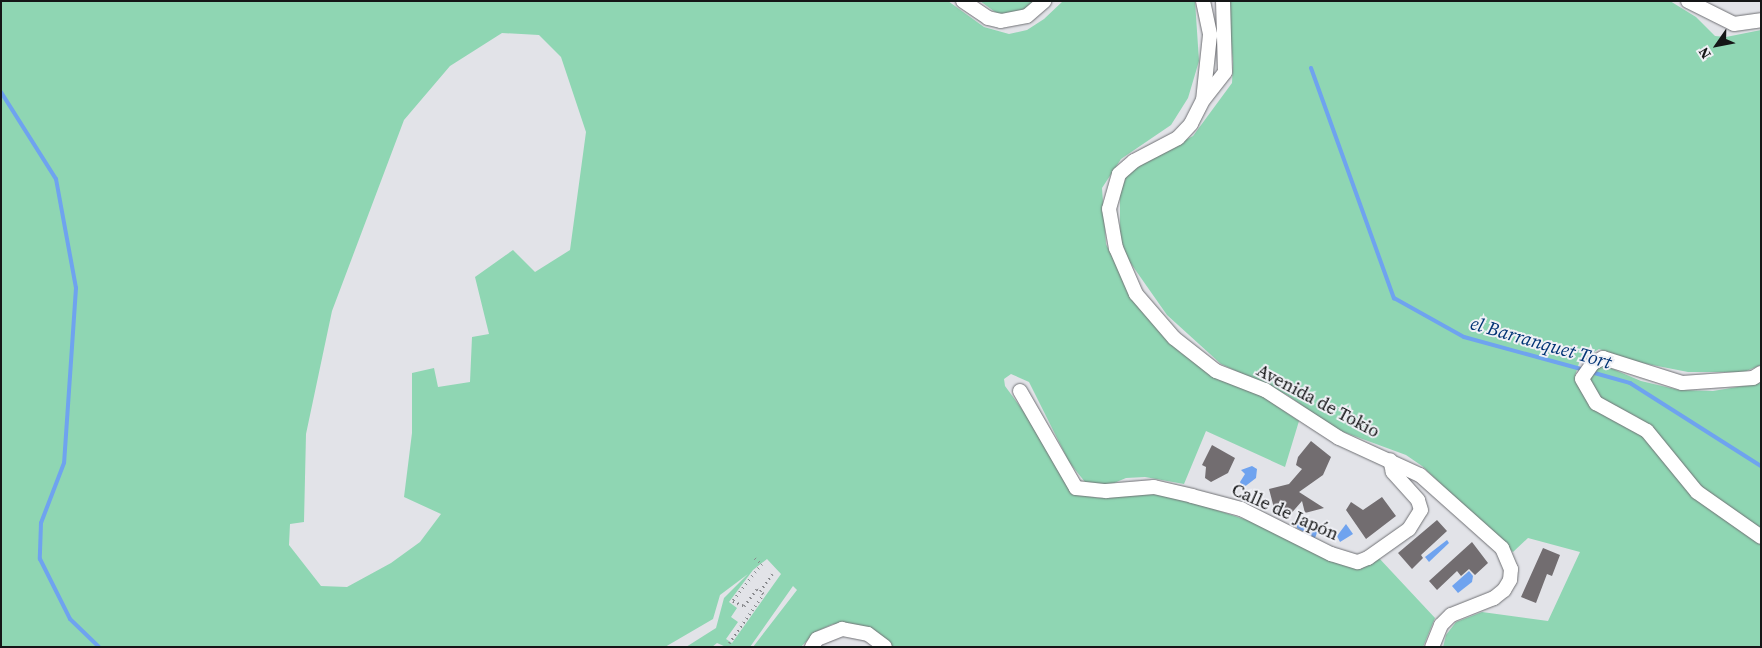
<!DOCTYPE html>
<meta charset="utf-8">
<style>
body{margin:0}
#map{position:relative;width:1762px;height:648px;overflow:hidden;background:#e2e3e8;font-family:"Source Serif 4",serif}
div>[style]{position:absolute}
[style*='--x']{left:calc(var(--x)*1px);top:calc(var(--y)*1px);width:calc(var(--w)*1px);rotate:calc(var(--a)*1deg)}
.green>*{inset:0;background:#8fd6b3}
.water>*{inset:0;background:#6fa3ef}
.stream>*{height:4px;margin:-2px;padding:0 2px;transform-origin:2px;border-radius:2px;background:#6fa3ef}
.building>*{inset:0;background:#726d70}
.path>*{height:2.5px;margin-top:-1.25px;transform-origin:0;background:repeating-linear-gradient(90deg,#88898d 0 1px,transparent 0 5px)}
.roads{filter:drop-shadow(0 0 1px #6f7074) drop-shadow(0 0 1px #6f7074)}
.street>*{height:14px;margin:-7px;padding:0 7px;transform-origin:7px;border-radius:7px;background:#fff}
span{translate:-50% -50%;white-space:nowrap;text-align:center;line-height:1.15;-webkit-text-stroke:4px #eff0f5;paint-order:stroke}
.street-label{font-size:18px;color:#151617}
.water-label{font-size:19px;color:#003374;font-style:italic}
.frame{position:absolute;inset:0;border:2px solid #151617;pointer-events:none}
.north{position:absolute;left:1692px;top:20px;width:50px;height:50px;-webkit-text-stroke:4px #eff0f5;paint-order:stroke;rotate:237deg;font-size:14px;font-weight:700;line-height:20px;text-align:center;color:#151617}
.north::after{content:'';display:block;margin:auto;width:18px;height:22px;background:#151617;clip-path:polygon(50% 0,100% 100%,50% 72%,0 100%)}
</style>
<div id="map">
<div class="green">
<div style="clip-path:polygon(evenodd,1px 1px,948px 1px,984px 27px,1009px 34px,1027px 30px,1044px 19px,1063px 1px,1195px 1px,1199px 61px,1188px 98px,1171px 125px,1121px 159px,1102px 188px,1106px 244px,1130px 293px,1180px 352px,1208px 372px,1262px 396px,1299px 421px,1285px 467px,1206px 431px,1184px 484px,1145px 477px,1126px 478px,1107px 486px,1085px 482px,1069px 462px,1029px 382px,1011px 374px,1004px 379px,1005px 386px,1024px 412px,1071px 492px,1098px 498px,1125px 492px,1174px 496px,1256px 523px,1332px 561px,1378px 557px,1435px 618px,1423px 647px,891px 647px,859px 625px,833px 624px,815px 632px,801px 647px,753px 647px,797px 590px,793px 586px,750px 647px,726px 647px,717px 643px,712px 647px,686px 647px,716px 628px,724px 598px,748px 574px,720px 595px,713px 619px,665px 647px,1px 647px,1px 1px,502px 33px,539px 35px,561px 57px,586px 132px,570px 250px,535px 272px,513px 250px,475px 277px,489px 334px,472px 337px,470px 382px,438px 387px,434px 368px,412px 373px,412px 433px,404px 497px,441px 514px,420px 542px,391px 563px,347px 587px,321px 586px,289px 545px,290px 524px,304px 522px,306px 434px,332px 311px,404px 120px,450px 66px,502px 33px,1px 1px,767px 559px,781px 574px,732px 643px,726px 639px,738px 622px,731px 617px,737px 608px,729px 602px,753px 570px,767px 559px)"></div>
<div style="clip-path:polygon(980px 1px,1039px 1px,1029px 11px,1002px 17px)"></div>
<div style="clip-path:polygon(1227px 1px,1670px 1px,1696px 17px,1715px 36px,1726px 37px,1761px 30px,1761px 365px,1744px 372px,1688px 372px,1637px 362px,1599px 349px,1580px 360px,1575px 376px,1584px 396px,1604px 413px,1648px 437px,1677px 478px,1761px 543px,1761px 647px,1443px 647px,1446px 635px,1456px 622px,1482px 612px,1548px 621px,1580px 552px,1528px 538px,1513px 552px,1422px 466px,1406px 455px,1338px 430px,1287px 395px,1221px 364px,1167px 315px,1127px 258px,1120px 236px,1120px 192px,1127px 175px,1148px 160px,1193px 136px,1232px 83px,1233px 62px)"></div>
<div style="clip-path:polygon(1601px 364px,1641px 381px,1679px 390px,1713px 391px,1761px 383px,1761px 530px,1686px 477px,1653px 431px,1637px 417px,1602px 400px,1589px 378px)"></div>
</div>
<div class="water">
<div style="clip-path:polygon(1252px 466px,1257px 469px,1256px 478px,1243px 488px,1240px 482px,1245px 474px,1241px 470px)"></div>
<div style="clip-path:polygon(1297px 520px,1318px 530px,1315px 538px,1297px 528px)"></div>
<div style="clip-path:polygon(1346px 524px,1353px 534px,1340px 542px,1337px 536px)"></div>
<div style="clip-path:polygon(1447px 540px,1449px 543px,1429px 562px,1425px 557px)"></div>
<div style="clip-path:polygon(1469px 571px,1473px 576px,1472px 582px,1458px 593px,1452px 586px)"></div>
</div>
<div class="stream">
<div style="--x:1311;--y:68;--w:245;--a:70.2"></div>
<div style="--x:1394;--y:298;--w:80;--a:29.1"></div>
<div style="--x:1464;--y:337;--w:125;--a:15.3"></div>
<div style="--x:1;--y:92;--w:103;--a:57.7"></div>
<div style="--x:56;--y:179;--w:111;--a:79.6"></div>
<div style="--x:76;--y:288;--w:175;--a:93.9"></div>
<div style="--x:64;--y:463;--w:64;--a:111"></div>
<div style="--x:41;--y:523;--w:36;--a:92"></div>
<div style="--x:40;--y:559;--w:67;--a:63.4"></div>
<div style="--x:70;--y:619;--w:40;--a:44"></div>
<div style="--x:1591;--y:372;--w:41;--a:15.8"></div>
<div style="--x:1630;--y:383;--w:155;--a:32.4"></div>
</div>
<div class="building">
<div style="clip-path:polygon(1311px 441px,1331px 457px,1323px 475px,1299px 492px,1324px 508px,1305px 513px,1302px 501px,1288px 517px,1280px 510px,1275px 512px,1269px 489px,1289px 484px,1302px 469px,1296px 465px,1298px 457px)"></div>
<div style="clip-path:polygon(1212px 445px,1235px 458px,1228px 473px,1211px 482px,1205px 478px,1206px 467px,1202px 465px)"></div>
<div style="clip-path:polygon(1382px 497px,1396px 516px,1366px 539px,1346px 510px,1351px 502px,1363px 510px)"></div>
<div style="clip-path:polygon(1437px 520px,1447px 531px,1421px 555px,1423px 558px,1412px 569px,1398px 553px)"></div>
<div style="clip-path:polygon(1472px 542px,1488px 563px,1475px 575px,1469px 569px,1461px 576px,1457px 571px,1437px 590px,1429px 581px)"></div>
<div style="clip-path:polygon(1543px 548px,1560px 555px,1552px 576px,1547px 574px,1536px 603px,1521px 597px)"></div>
</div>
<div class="path">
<div style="--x:755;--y:558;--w:9;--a:41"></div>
<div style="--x:762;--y:564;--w:47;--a:128.1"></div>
<div style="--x:733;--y:601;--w:12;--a:24"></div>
<div style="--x:744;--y:606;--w:21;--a:-53"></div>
<div style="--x:757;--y:589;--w:4;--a:34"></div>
<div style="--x:729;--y:643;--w:60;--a:-55.2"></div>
<div style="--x:763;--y:594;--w:4;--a:-135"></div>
<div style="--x:760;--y:591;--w:21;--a:-55"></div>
</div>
<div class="roads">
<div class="street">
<div style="--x:963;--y:1;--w:30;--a:34"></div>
<div style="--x:988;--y:18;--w:13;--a:13"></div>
<div style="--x:1001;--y:21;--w:26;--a:-11"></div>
<div style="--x:1027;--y:16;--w:23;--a:-41"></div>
<div style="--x:1203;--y:1;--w:35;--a:78"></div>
<div style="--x:1210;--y:35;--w:65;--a:96.1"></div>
<div style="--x:1203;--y:100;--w:27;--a:117"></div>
<div style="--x:1191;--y:124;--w:19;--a:133"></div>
<div style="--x:1178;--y:138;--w:50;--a:152.4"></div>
<div style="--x:1134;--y:161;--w:20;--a:139"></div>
<div style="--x:1119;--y:174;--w:36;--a:106"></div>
<div style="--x:1109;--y:209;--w:40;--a:80"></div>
<div style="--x:1116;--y:248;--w:50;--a:66.5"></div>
<div style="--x:1136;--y:294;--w:58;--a:49.2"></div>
<div style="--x:1174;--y:338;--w:53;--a:38.2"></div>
<div style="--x:1216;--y:371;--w:53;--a:21.2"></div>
<div style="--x:1265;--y:390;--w:88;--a:33"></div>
<div style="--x:1339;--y:438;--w:89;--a:24.6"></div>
<div style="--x:1420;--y:475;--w:110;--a:41.7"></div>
<div style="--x:1502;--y:548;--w:23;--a:67"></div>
<div style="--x:1511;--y:569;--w:11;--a:95"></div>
<div style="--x:1510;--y:580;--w:12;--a:121"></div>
<div style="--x:1504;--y:590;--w:13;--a:141"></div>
<div style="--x:1494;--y:598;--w:46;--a:158.4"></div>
<div style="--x:1451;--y:615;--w:14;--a:135"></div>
<div style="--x:1441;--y:625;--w:24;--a:112"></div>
<div style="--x:1688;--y:1;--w:51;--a:26.6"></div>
<div style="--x:1734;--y:24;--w:27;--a:-8"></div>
<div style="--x:1204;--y:99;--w:34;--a:-52"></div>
<div style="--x:1225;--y:72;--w:71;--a:-91.6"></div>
<div style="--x:1761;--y:373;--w:9;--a:148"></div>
<div style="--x:1753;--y:378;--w:71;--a:176"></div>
<div style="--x:1682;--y:383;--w:83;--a:-162.4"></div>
<div style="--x:1603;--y:358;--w:11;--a:153"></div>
<div style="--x:1593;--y:363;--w:19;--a:125"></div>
<div style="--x:1582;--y:379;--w:28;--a:60"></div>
<div style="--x:1596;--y:403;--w:58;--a:28.8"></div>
<div style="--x:1647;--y:431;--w:79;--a:50.7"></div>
<div style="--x:1697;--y:492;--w:78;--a:35.1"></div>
<div style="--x:1020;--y:391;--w:112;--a:60"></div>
<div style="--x:1076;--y:488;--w:30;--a:6"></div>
<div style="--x:1106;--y:491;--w:48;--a:-4.8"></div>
<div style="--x:1154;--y:487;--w:39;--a:13"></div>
<div style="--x:1192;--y:496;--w:51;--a:14.9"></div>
<div style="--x:1241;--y:509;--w:101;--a:26.6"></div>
<div style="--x:1331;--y:554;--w:28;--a:17"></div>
<div style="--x:1358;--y:562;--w:11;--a:-22"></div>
<div style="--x:1368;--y:558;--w:50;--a:-35.3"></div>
<div style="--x:1409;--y:529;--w:22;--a:-58"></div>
<div style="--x:1421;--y:510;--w:10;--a:-107"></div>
<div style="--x:1418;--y:500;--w:38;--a:-132"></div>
<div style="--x:1393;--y:472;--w:12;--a:-104"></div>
<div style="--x:812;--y:647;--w:9;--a:-58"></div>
<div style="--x:817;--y:639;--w:27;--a:-22"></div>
<div style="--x:842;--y:629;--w:26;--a:11"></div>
<div style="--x:868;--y:634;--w:21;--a:37"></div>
</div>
</div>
<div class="street-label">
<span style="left:1318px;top:401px;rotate:28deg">Avenida de Tokio</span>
<span style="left:1285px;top:512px;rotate:24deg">Calle de Japón</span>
</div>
<div class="water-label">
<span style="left:1541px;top:343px;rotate:16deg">el Barranquet Tort</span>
</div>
<div class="frame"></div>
<div class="north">N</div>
</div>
